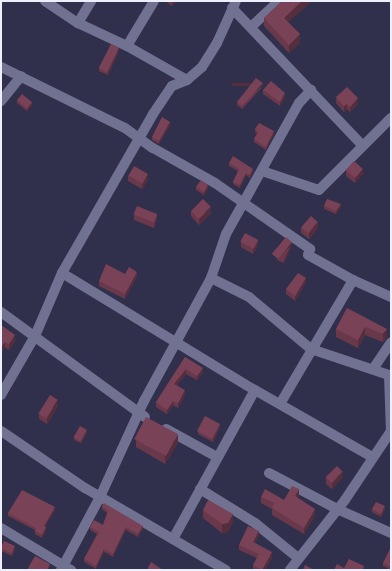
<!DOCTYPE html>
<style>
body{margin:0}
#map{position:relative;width:392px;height:571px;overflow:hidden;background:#31304c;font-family:Georgia,serif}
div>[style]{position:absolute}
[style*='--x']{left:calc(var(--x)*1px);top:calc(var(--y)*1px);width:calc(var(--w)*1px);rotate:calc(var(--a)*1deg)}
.minor>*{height:10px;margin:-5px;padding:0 5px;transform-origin:5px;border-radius:5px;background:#717292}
.wall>*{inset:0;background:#69394b}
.shaded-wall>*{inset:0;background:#552e3d;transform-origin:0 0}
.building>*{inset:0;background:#7a4257;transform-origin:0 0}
span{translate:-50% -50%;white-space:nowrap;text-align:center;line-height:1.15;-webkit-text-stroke:4px #272641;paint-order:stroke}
.frame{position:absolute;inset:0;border:2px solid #eeeffd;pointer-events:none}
</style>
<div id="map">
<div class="minor">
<div style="--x:45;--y:1;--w:40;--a:34"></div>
<div style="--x:78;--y:23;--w:54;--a:25.1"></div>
<div style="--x:127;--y:46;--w:69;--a:29.5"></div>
<div style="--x:232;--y:8;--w:189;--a:46.5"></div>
<div style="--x:78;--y:23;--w:26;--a:-59"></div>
<div style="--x:252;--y:26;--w:37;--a:-43"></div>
<div style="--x:127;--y:46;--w:52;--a:-59"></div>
<div style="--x:1;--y:67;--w:138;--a:26.2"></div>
<div style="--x:125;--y:128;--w:34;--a:36"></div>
<div style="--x:153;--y:148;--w:71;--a:29.4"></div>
<div style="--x:215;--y:183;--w:116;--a:34.8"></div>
<div style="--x:310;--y:249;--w:6;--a:108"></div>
<div style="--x:308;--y:255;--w:51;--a:29.1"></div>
<div style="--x:353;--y:280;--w:42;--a:24.1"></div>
<div style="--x:1;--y:101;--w:32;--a:-51"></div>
<div style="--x:262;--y:171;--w:60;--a:18.4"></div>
<div style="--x:319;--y:190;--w:102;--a:-45"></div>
<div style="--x:62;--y:273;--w:215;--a:31.3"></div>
<div style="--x:246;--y:385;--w:145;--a:29.7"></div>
<div style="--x:211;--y:278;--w:42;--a:26.6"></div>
<div style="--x:249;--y:297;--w:81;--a:40"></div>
<div style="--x:311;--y:349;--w:82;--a:18.4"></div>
<div style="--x:389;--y:375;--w:56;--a:88"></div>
<div style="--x:391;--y:431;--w:83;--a:123.7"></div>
<div style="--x:345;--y:500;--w:89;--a:128.2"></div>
<div style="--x:1;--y:312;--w:178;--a:36.1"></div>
<div style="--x:373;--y:369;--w:32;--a:-56"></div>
<div style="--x:1;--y:395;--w:68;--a:-60"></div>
<div style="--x:35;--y:336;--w:69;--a:-66.8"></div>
<div style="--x:62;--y:273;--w:183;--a:-60.2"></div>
<div style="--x:153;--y:114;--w:34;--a:-56"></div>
<div style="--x:172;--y:86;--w:16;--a:-22"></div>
<div style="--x:187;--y:80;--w:20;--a:-41"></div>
<div style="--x:202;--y:67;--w:28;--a:-58"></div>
<div style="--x:217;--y:43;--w:46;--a:-65.7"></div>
<div style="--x:280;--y:404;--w:144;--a:-59.5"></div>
<div style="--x:166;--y:429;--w:58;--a:28.8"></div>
<div style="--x:1;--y:431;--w:102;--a:34.2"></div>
<div style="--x:85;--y:488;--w:163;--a:30.2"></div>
<div style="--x:269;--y:473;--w:77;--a:27.9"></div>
<div style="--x:337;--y:509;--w:59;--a:24"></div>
<div style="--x:200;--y:489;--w:65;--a:31.7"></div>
<div style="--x:255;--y:523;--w:55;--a:39.1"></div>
<div style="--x:1;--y:528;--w:82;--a:31"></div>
<div style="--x:173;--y:539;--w:170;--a:-61.2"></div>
<div style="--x:61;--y:570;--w:83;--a:-61.9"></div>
<div style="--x:100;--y:497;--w:106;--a:-65.4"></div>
<div style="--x:144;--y:401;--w:140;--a:-61.4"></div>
<div style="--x:211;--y:278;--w:46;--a:-71.2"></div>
<div style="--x:226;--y:234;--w:150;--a:-60.9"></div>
<div style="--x:299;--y:103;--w:18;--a:-47"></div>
</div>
<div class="wall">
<div style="clip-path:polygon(165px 1px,176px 1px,172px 6px)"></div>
<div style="clip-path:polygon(282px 1px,312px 1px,288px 22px,300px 43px,289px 53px,264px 26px,264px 18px)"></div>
<div style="clip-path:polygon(119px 51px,108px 75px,99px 71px,99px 68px)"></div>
<div style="clip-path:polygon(263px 86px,242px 109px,237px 105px,237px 102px)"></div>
<div style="clip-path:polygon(263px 90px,285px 97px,280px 106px,263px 94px)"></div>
<div style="clip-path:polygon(336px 97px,358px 104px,350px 112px,347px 109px,344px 112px,336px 103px)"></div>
<div style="clip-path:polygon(17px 100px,32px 105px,27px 111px,17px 103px)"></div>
<div style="clip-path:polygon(170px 125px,159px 144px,152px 140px,152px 137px)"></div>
<div style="clip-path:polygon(255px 129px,274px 134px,266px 150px,254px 142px,254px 139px,257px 134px,255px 132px)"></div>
<div style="clip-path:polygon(229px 163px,253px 171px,250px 178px,246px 175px,240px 188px,233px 184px,233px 182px,238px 171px,229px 166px)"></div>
<div style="clip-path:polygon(346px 170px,363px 174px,355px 183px,346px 176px)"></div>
<div style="clip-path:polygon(128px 175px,148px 180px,142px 189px,128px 181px)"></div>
<div style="clip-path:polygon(196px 187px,208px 188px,204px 195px,196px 190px)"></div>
<div style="clip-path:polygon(324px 206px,341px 207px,336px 214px,324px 209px)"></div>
<div style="clip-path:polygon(191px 211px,211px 213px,199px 225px,191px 216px)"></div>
<div style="clip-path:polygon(134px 214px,157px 219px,154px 228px,134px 220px)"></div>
<div style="clip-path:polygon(301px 227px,318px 228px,309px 239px,301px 233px)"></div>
<div style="clip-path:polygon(241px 242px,258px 245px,253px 254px,241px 247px)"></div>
<div style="clip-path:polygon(292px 245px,284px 263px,277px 260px,277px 257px)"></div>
<div style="clip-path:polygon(125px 274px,137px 276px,125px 299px,99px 286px,99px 281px)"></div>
<div style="clip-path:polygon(306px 282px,295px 301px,286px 294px,286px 289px)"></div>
<div style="clip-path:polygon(347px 308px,387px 337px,383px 342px,365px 335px,358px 348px,336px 337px,336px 329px)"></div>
<div style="clip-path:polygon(1px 325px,15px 341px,9px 350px,5px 347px,1px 353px)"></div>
<div style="clip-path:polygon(185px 357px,203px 372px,197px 380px,186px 374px,177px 385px,185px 395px,178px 408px,173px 405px,167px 414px,156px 407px,156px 402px)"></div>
<div style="clip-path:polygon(58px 406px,47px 424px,39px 419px,39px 414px)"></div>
<div style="clip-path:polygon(220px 427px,213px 442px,198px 434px,198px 432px)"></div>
<div style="clip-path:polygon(87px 433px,81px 443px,74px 440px,74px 437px)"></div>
<div style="clip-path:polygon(136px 440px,178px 442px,165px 464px,136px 447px)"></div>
<div style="clip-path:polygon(343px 477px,332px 489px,326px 484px,326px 478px)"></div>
<div style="clip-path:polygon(299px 496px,297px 498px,315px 515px,304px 534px,272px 515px,272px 509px,261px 503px,261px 497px,284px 500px)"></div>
<div style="clip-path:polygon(102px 506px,143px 529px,138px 537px,126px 530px,113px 557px,104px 552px,96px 569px,84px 562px,84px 559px,97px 534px,90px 530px,90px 527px,103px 525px,107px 513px,102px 509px)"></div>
<div style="clip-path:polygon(372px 509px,385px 509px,381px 517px,372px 512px)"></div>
<div style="clip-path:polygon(55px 510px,45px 526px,46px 530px,42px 538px,35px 534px,35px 530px,8px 516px,8px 513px)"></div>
<div style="clip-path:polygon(203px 510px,233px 522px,228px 532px,222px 533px,203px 518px)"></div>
<div style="clip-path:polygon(259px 535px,255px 543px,272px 557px,265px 570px,253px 570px,253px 565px,257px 558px,239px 550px,239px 545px)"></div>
<div style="clip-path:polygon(1px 547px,15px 549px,12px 556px,1px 551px)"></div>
<div style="clip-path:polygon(391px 547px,391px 570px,383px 566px,383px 563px)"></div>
</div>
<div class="shaded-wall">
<div style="clip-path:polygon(173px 1px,176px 1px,172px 6px,172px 3px)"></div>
<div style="clip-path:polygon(302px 1px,312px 1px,284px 26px,284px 18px)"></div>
<div style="clip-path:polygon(300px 34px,300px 43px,289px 53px,289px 45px)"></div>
<div style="clip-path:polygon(119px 48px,119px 51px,108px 75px,108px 72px)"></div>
<div style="left:263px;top:83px;width:3px;height:31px;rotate:90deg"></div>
<div style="clip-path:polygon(285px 93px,285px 97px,280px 106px,280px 102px)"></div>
<div style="clip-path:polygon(358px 98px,358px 104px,350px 112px,350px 107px)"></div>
<div style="clip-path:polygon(32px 102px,32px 105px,27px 111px,27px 109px)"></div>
<div style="clip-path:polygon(347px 104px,347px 109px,344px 112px,344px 106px)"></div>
<div style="clip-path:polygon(170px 122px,170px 125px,159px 144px,159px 141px)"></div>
<div style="clip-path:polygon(274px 131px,274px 134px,266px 150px,266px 147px)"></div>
<div style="clip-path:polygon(253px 169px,253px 171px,250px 178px,250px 175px)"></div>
<div style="clip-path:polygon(363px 169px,363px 174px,355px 183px,355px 178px)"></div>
<div style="clip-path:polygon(246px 173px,246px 175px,240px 188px,240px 185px)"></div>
<div style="clip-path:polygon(148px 174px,148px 180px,142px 189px,142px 184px)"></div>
<div style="clip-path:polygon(208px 185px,208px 188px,204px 195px,204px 192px)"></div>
<div style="clip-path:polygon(341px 204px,341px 207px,336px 214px,336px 211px)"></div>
<div style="clip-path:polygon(211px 207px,211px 213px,199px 225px,199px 219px)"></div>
<div style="clip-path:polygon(157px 214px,157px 219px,154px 228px,154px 222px)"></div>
<div style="clip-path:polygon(318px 222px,318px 228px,309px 239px,309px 233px)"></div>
<div style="clip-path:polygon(258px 240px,258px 245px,253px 254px,253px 248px)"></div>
<div style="clip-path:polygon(292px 242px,292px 245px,284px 263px,284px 260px)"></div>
<div style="clip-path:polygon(137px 272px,137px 276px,125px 299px,125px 294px)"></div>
<div style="clip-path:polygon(306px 278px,306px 282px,295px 301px,295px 296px)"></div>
<div style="clip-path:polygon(365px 327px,365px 335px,358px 348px,358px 340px)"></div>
<div style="clip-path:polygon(387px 329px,387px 337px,383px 342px,383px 334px)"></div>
<div style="clip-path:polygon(15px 335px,15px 341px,9px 350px,9px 344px)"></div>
<div style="clip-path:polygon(5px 342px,5px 347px,1px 353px,1px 347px)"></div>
<div style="clip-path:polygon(203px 368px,203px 372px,197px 380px,197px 376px)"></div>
<div style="clip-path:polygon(186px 369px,186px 374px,174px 388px,174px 384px)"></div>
<div style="clip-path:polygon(185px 390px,185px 395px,178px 408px,178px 403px)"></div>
<div style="clip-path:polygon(58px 400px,58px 406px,47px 424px,47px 418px)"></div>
<div style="clip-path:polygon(173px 401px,173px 405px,167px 414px,167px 410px)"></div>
<div style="clip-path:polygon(220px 424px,220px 427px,213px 442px,213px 439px)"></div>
<div style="clip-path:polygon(87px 430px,87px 433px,81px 443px,81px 441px)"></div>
<div style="clip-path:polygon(178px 434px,178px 442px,165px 464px,165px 456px)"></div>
<div style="clip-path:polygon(343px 472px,343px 477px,332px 489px,332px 483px)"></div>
<div style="clip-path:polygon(299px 489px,299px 496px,295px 503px,295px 496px)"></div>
<div style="clip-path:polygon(385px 506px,385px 509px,381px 517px,381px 514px)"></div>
<div style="clip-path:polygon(55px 507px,55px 510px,44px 529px,44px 526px)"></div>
<div style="clip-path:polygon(315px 509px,315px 515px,304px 534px,304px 528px)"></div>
<div style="clip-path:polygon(233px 514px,233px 522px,228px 532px,222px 533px,222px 524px)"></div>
<div style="clip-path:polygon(143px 526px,143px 529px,138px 537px,138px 534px)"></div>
<div style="clip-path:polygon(46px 527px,46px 530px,42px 538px,42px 535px)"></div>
<div style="clip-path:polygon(126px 527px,126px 530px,113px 557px,113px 554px)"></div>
<div style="clip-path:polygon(259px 531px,259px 535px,253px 547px,253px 542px)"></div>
<div style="clip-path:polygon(15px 546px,15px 549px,12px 556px,12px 553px)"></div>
<div style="clip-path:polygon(104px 549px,104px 552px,96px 569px,96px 566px)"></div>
<div style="clip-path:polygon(272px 552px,272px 557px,265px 570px,262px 570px)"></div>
<div style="clip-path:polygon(50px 564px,49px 570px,47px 570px)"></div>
</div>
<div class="building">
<div style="clip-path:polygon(282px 1px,302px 1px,284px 18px,300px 34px,289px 45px,264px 18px)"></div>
<div style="left:111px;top:44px;width:9px;height:27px;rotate:27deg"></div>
<div style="clip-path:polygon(256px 78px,263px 83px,242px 106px,237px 102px)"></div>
<div style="clip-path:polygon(271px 81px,285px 93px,280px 102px,263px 90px)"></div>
<div style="clip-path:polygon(347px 87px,358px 98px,350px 107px,347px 104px,344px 106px,336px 97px)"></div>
<div style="left:22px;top:94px;width:13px;height:8px;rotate:39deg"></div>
<div style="clip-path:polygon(162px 117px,170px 122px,159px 141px,152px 137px)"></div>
<div style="clip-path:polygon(259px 123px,274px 131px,266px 147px,254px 139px,258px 132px,255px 129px)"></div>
<div style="clip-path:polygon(233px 156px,253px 169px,250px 175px,246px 173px,240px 185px,233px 182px,239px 169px,229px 163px)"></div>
<div style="left:354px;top:161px;width:12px;height:12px;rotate:42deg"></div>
<div style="left:134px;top:166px;width:16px;height:11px;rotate:30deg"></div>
<div style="clip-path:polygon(201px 180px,208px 185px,204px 192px,196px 187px)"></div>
<div style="left:203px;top:199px;width:11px;height:17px;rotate:45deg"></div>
<div style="clip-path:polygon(327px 199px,341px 204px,336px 211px,324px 206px)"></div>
<div style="left:137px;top:206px;width:22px;height:9px;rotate:22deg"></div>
<div style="left:311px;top:216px;width:9px;height:15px;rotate:41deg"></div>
<div style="left:245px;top:233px;width:15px;height:10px;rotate:28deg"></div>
<div style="left:286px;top:237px;width:8px;height:22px;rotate:40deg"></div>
<div style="clip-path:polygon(106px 264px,125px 274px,129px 267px,137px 272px,125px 294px,99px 281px)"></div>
<div style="clip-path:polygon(298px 273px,306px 278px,295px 296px,286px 289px)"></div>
<div style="clip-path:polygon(347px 308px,387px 329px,383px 334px,365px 327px,358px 340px,336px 329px)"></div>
<div style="clip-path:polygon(1px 325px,15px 335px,9px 344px,5px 342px,1px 347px)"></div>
<div style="clip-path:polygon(185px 357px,203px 368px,197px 376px,186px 369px,174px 384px,185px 390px,178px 403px,173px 401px,167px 410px,156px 402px)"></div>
<div style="left:50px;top:395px;width:9px;height:22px;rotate:32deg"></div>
<div style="left:205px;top:416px;width:17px;height:17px;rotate:28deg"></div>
<div style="left:146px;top:417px;width:36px;height:25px;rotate:28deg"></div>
<div style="left:80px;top:426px;width:8px;height:13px;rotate:30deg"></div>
<div style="left:337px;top:466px;width:8px;height:16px;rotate:45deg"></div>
<div style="clip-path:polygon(292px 486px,299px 489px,295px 496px,315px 509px,304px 528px,272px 508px,274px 503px,261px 497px,265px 489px,284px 500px)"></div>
<div style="clip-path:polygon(22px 490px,55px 507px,44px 526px,46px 527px,42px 535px,35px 531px,36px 528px,8px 513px)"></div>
<div style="clip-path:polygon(208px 500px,233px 514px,228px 523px,222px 524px,203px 510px)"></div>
<div style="clip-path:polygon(376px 502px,385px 506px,381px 514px,372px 509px)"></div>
<div style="clip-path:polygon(104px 503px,143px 526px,138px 534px,126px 527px,113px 554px,104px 549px,96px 566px,84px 559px,99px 532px,90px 527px,94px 520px,103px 525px,108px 511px,102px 506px)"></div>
<div style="clip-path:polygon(248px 526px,259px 531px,253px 542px,272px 552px,262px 570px,253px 565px,259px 554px,239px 545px)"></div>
<div style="left:4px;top:541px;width:12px;height:8px;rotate:24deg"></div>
<div style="clip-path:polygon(391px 547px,391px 567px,383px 563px)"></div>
<div style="clip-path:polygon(35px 556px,50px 564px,47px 570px,27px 570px)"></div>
<div style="clip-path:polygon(349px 559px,364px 566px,363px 570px,334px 570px,337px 564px,344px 568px)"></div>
<div style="clip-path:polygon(151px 562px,163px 570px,147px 570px)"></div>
<div style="clip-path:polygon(305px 565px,314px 570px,303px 570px)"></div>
</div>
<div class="frame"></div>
</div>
